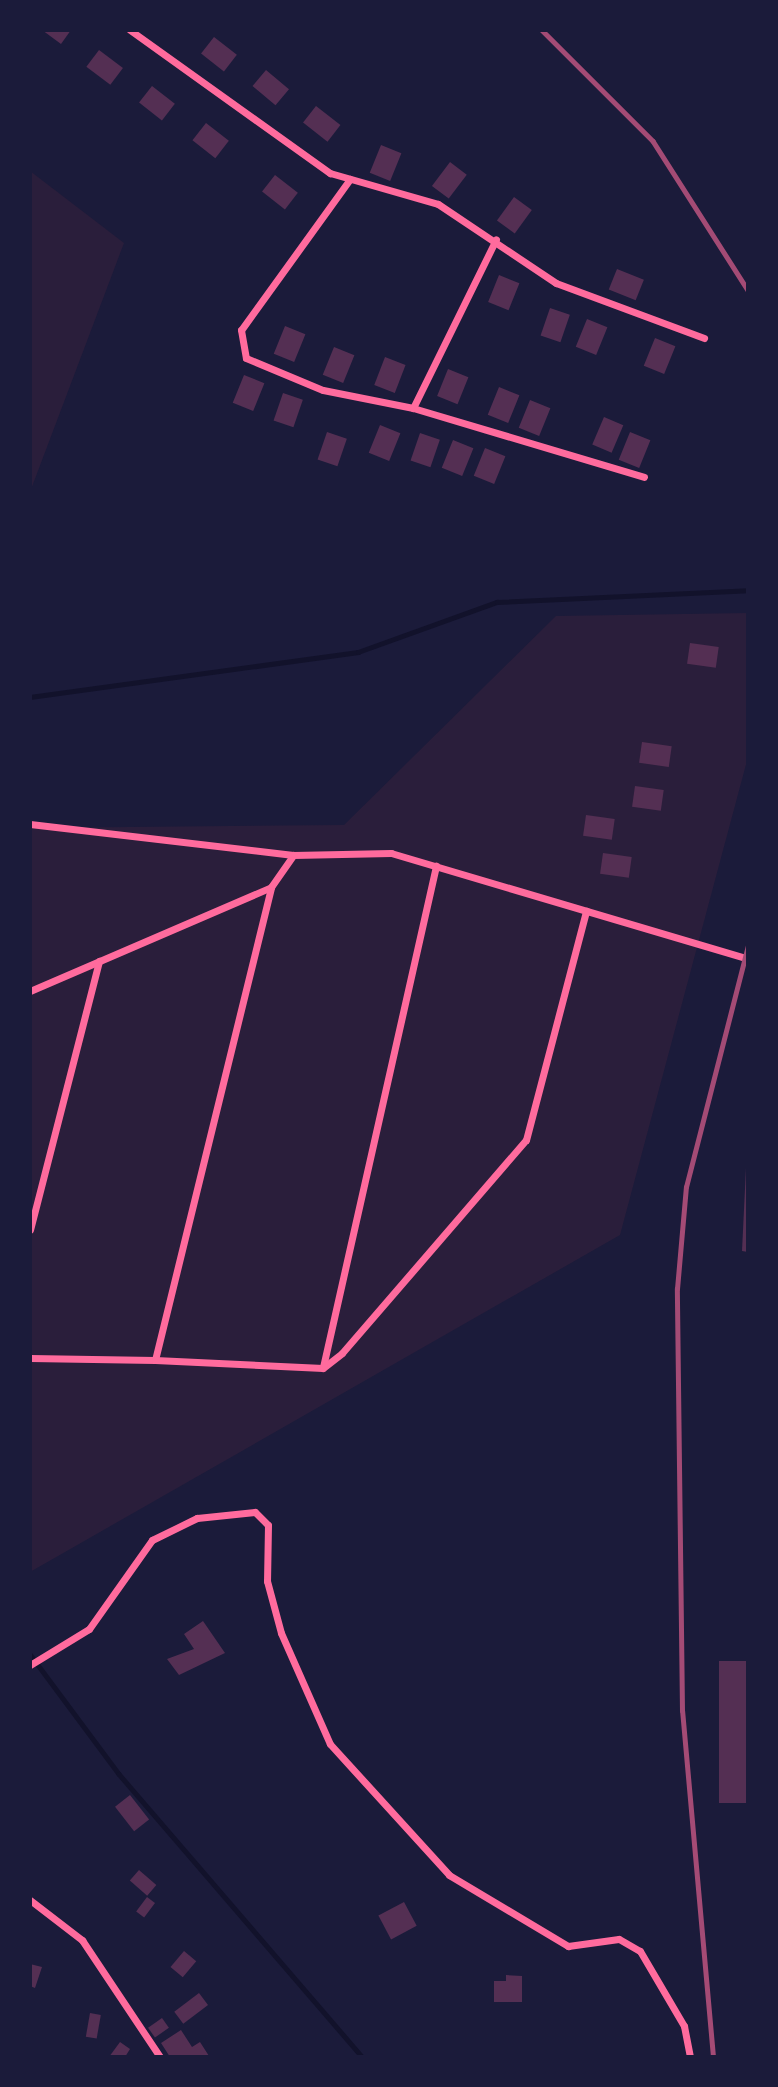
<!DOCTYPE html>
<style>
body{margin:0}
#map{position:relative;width:778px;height:2087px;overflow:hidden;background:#1b1b3a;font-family:Arial,sans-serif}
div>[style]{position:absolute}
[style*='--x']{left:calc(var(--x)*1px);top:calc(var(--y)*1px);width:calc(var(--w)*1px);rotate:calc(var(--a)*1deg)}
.green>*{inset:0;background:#2a1e3b}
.stream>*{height:4.5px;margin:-2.25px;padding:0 2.25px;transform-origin:2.25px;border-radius:2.25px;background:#12122b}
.building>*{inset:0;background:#542f53;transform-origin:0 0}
.minor>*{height:7px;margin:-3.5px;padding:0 3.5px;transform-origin:3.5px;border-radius:3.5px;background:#ff6b9d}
.rail>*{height:4.5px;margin:-2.25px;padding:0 2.25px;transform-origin:2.25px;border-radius:2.25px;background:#a44b75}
span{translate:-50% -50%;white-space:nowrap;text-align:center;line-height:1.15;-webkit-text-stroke:7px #1b1b3a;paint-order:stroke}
.frame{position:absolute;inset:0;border:32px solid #1b1b3a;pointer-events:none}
</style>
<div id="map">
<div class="green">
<div style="clip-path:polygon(30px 171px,124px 243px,30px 492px)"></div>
<div style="clip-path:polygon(748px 613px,748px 757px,620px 1235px,30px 1572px,30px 828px,344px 825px,556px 616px)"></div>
</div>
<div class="stream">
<div style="--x:30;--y:697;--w:331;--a:-7.8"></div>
<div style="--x:358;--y:652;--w:148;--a:-19.8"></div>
<div style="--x:497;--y:602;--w:251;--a:-2.7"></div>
<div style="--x:30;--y:1654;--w:149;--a:53.4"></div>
<div style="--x:119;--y:1774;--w:373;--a:49.3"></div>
</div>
<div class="building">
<div style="clip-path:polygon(42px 30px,71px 30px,61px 44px)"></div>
<div style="left:214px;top:37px;width:29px;height:21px;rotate:38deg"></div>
<div style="left:99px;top:50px;width:30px;height:21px;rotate:37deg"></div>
<div style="left:266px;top:70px;width:30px;height:21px;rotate:40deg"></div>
<div style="left:152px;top:86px;width:29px;height:21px;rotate:38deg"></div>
<div style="left:316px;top:106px;width:31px;height:21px;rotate:38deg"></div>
<div style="left:206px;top:123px;width:29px;height:22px;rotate:38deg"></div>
<div style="left:381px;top:145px;width:22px;height:30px;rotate:22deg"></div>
<div style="left:450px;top:162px;width:21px;height:30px;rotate:37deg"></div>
<div style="left:275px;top:175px;width:29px;height:21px;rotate:38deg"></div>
<div style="left:514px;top:197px;width:22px;height:29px;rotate:36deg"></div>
<div style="left:617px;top:269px;width:29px;height:22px;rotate:22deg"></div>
<div style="left:499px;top:275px;width:22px;height:29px;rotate:22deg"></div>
<div style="left:550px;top:308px;width:21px;height:29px;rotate:19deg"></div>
<div style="left:587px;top:319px;width:22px;height:30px;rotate:22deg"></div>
<div style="left:285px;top:326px;width:22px;height:30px;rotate:22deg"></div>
<div style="left:655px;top:338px;width:22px;height:30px;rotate:22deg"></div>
<div style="left:334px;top:347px;width:22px;height:30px;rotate:22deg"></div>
<div style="left:385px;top:357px;width:22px;height:30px;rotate:21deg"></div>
<div style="left:448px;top:369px;width:22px;height:29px;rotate:22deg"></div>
<div style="left:244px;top:375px;width:22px;height:30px;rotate:22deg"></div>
<div style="left:499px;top:387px;width:22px;height:30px;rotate:22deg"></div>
<div style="left:283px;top:393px;width:21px;height:29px;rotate:19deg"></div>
<div style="left:530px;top:400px;width:22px;height:30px;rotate:22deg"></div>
<div style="left:604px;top:417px;width:21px;height:30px;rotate:23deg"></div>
<div style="left:380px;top:425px;width:22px;height:30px;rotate:22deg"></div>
<div style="left:327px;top:432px;width:21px;height:29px;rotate:19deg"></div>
<div style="left:630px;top:432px;width:22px;height:30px;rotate:22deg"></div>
<div style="left:420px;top:433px;width:21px;height:29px;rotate:19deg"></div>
<div style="left:453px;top:440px;width:22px;height:30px;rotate:22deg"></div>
<div style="left:485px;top:448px;width:22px;height:30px;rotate:22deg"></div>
<div style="left:690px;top:643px;width:29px;height:21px;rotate:8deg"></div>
<div style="left:642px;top:742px;width:30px;height:21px;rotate:8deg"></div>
<div style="left:635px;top:786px;width:29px;height:21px;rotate:8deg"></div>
<div style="left:586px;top:815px;width:29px;height:21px;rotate:8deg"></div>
<div style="left:603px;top:853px;width:29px;height:21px;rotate:8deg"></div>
<div style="clip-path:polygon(746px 1168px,748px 1168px,748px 1252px,742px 1251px)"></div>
<div style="clip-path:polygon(203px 1621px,225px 1653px,179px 1675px,167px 1659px,194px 1649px,184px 1634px)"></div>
<div style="left:748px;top:1661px;width:142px;height:29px;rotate:90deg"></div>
<div style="left:130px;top:1795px;width:31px;height:19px;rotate:52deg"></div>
<div style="left:139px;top:1870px;width:23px;height:14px;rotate:41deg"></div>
<div style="left:147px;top:1897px;width:10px;height:18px;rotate:37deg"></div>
<div style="left:404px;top:1902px;width:27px;height:29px;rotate:62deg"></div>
<div style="left:184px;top:1951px;width:16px;height:21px;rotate:40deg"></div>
<div style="clip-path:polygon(30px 1964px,42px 1967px,35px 1988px,30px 1986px)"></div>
<div style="clip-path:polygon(506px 1975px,522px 1976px,522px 2002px,494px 2002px,494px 1981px,506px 1981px)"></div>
<div style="left:199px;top:1993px;width:15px;height:31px;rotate:53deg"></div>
<div style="left:90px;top:2013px;width:11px;height:24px;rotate:10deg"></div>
<div style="left:162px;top:2018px;width:12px;height:17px;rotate:55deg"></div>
<div style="clip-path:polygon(181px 2030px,192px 2047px,200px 2042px,209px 2056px,170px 2057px,161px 2043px)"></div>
<div style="clip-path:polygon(120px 2042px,130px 2049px,125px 2057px,109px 2057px)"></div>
</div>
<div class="minor">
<div style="--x:130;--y:30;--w:246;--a:35.6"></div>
<div style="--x:330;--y:173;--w:112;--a:16"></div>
<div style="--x:438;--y:204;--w:142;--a:33.8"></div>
<div style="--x:556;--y:283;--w:158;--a:20.4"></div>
<div style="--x:350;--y:179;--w:186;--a:125.8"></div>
<div style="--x:241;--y:330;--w:28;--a:80"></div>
<div style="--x:246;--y:358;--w:83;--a:22.6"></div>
<div style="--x:323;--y:390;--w:92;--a:11.3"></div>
<div style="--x:413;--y:408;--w:188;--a:-63.8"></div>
<div style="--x:413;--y:408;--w:241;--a:16.6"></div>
<div style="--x:30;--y:824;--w:265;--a:6.7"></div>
<div style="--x:293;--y:855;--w:98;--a:-1.2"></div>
<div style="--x:391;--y:853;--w:372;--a:16.5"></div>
<div style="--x:30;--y:991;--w:262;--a:-23.3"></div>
<div style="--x:30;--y:1230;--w:278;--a:-75.6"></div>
<div style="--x:30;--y:1358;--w:125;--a:0.9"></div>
<div style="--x:155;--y:1360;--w:487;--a:-76.2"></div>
<div style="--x:271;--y:887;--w:39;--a:-55"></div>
<div style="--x:155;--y:1360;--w:168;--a:2.7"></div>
<div style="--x:323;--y:1368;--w:24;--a:-38"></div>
<div style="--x:342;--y:1353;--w:281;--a:-49.2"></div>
<div style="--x:526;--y:1140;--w:237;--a:-75.3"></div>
<div style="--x:323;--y:1367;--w:514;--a:-77.29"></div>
<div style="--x:30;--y:1665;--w:69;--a:-31.4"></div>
<div style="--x:89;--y:1629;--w:109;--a:-54.7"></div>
<div style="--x:152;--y:1540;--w:50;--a:-26.1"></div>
<div style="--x:197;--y:1518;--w:58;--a:-5.9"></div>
<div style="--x:255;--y:1512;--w:18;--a:45"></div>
<div style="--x:268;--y:1525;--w:56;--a:91"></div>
<div style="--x:267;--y:1581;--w:54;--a:74.9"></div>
<div style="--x:281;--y:1633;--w:121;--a:66.2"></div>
<div style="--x:330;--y:1744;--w:177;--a:47.7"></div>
<div style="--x:449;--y:1875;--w:139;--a:30.8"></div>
<div style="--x:568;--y:1946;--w:51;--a:-7.8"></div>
<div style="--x:619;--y:1939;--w:24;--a:30"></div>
<div style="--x:640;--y:1951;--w:87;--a:59.6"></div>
<div style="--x:684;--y:2026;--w:32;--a:79"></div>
<div style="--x:30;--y:1900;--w:66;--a:37.6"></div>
<div style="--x:82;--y:1940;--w:141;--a:56.3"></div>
</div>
<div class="rail">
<div style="--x:542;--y:30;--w:157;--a:45"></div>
<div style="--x:653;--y:141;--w:177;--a:57.5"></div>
<div style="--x:713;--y:2057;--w:347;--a:-95.1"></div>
<div style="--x:682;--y:1711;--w:422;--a:-90.7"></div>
<div style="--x:677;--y:1289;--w:102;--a:-85"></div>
<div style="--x:686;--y:1187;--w:249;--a:-75.6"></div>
</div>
<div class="frame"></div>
</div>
